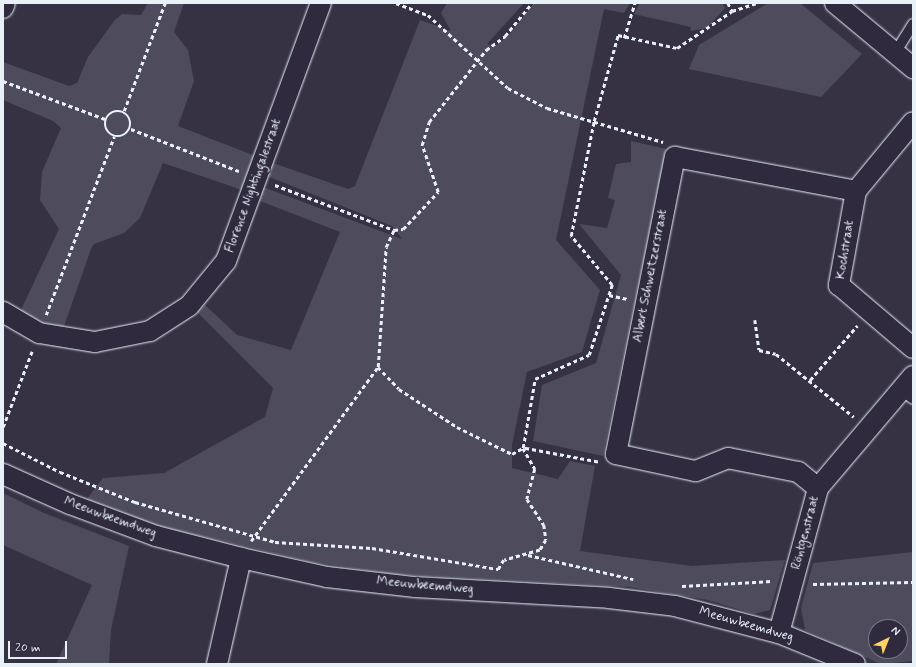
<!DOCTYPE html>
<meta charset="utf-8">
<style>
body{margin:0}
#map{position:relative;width:916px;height:667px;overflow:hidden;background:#363244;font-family:Mynerve,sans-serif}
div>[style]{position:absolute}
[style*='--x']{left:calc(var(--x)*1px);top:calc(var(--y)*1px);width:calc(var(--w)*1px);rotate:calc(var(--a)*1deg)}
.green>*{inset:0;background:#4d4b5c}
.path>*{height:2.5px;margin-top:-1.25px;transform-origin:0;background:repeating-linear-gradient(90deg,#e8f1f8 0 4px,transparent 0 7px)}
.path>.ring{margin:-1.25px;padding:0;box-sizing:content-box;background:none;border:2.5px solid #e8f1f8;border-radius:50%}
.roads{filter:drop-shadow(0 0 1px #e8f1f8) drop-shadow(0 0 1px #e8f1f8)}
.service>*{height:10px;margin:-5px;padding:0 5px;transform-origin:5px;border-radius:5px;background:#2f2a3d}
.minor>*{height:20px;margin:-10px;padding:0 10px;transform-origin:10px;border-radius:10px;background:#2f2a3d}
span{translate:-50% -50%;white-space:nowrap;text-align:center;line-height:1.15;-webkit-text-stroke:3px #2f2a3d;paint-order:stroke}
.street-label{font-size:13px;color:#e8f1f8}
.frame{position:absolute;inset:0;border:4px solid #e8f1f8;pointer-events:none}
.north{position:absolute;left:868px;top:619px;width:40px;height:40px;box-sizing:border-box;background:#2f2a3d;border:1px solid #797a88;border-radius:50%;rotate:43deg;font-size:11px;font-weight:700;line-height:16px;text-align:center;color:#e8f1f8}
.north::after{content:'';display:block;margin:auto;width:14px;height:18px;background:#ffd166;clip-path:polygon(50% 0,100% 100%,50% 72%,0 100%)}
.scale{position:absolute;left:8px;top:641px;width:59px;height:18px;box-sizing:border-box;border:2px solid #e8f1f8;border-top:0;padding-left:5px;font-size:12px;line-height:14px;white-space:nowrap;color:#e8f1f8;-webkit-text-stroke:3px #2f2a3d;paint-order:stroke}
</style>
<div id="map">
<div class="green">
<div style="clip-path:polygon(148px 3px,184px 3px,174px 32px,188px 50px,194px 81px,178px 126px,258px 157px,245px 191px,163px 163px,140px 218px,124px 233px,94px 244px,91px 249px,62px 332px,20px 312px,59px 229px,40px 200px,42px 172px,61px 128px,53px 121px,3px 100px,3px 62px,69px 86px,77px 83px,88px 57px,114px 21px,122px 14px,141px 15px)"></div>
<div style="clip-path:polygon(447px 3px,524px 3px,487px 44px,494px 47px,509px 35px,534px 3px,630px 3px,624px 13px,604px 9px,556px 240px,600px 290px,582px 352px,527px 372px,512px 445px,512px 468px,558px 479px,570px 461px,595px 466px,580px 551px,692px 566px,785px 560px,770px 610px,754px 614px,708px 600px,629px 587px,393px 574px,312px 562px,162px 527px,87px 499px,103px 478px,164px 473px,265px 417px,273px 388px,197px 312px,205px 305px,237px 335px,291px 350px,340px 232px,260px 201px,263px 187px,402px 239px,392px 226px,267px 176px,273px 163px,348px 189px,355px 186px,420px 20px,451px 31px,441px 13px)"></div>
<div style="clip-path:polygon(640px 3px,723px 3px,725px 8px,707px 28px,690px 31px,691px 27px,634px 14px)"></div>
<div style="clip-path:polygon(768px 3px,800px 3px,862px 54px,821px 97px,689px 69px,699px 45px)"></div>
<div style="clip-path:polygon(631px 141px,666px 149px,603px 456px,533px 441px,542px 385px,596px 363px,621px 275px,579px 224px,607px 228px,615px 200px,608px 198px,616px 164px,631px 162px)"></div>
<div style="clip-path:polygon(3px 493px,44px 513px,129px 546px,111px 630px,109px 664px,56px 664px,92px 585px,3px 545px)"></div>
<div style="clip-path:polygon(evenodd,913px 552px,913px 661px,881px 664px,805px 630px,801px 608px,813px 563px,913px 552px,876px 627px,900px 627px,900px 651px,876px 651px,876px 627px)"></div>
</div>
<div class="path">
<div style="--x:396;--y:3;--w:34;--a:21"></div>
<div style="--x:428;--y:15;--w:108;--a:42.4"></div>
<div style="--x:508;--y:88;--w:44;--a:27.1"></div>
<div style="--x:547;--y:108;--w:121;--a:16.3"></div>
<div style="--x:728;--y:3;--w:9;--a:63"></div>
<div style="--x:624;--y:38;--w:37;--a:-73"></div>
<div style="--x:3;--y:81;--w:109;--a:20.4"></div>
<div class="ring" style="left:105px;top:111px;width:23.5px;height:23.5px"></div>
<div style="--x:124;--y:111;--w:116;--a:-69.2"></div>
<div style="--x:131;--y:129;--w:116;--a:21.3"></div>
<div style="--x:275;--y:185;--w:127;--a:20.7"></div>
<div style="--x:609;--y:295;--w:19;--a:12"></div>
<div style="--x:46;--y:315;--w:191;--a:-69.1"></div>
<div style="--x:755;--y:320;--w:30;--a:82"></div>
<div style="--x:759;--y:350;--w:17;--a:13"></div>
<div style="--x:776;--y:354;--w:100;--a:38.9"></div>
<div style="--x:378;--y:367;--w:30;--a:46"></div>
<div style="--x:399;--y:389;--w:69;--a:33.2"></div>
<div style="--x:457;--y:427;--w:61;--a:26.1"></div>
<div style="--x:512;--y:454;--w:13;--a:-29"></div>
<div style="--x:523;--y:448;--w:24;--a:60"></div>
<div style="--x:535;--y:469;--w:31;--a:105"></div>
<div style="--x:527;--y:499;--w:31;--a:57"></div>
<div style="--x:544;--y:525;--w:15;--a:82"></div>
<div style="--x:546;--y:540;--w:12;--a:121"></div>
<div style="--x:540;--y:550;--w:37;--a:164"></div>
<div style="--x:504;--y:560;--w:12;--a:121"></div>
<div style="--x:810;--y:380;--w:72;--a:-49"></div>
<div style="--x:3;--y:427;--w:81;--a:-69.1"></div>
<div style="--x:3;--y:443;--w:64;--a:27"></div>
<div style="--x:60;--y:472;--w:81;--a:21.8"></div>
<div style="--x:135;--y:502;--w:146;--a:15.9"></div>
<div style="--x:275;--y:542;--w:97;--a:3.5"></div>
<div style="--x:372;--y:548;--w:128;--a:9.5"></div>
<div style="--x:598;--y:462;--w:76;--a:-169.4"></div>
<div style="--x:523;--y:448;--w:70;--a:-80.1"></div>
<div style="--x:535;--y:379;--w:59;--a:-24"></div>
<div style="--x:589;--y:355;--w:74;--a:-71.8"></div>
<div style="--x:612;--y:285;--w:64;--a:-129.9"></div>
<div style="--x:571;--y:236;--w:117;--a:-78.7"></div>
<div style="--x:594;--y:121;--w:89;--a:-74.4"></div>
<div style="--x:618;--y:35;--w:60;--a:12.4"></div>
<div style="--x:677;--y:48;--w:66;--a:-33.9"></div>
<div style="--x:732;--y:11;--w:26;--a:-18"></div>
<div style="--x:251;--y:541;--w:215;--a:-53.9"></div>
<div style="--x:378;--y:367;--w:120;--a:-86.2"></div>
<div style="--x:386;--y:247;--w:19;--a:-65"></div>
<div style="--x:394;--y:230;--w:9;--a:-6"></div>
<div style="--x:403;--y:229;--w:51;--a:-46.6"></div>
<div style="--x:438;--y:192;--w:50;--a:-108.8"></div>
<div style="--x:422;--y:145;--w:24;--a:-73"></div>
<div style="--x:429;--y:122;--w:92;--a:-51.6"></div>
<div style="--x:486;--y:50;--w:24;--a:-36"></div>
<div style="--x:505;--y:36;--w:43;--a:-50.7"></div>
<div style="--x:528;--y:555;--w:108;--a:12.9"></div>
<div style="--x:813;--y:584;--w:100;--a:-1.1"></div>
<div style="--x:682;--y:586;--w:90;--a:-3.2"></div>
</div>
<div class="roads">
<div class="service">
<div style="--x:895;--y:53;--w:34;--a:-58"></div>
<div style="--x:902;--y:390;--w:14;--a:39"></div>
</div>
<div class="minor">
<div style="--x:835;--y:3;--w:102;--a:39.8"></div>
<div style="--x:3;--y:8;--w:5;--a:-68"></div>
<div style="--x:856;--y:191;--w:96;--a:100.3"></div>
<div style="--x:839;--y:285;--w:97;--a:40.4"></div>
<div style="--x:3;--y:312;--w:42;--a:30.3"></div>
<div style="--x:39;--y:333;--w:57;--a:9.1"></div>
<div style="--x:95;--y:342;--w:56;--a:-11.3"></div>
<div style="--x:150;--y:331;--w:46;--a:-32.7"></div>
<div style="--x:189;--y:306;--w:58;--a:-50.6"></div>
<div style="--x:226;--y:261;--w:275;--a:-69.8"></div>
<div style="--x:3;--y:474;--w:73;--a:24.1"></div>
<div style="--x:70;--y:504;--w:92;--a:20.4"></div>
<div style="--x:156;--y:536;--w:88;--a:14.5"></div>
<div style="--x:241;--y:558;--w:88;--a:12.5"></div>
<div style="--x:327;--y:577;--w:89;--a:6.5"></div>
<div style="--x:415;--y:587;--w:194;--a:3.2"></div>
<div style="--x:609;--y:598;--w:66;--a:6.9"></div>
<div style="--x:675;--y:606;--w:107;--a:14.6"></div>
<div style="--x:779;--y:633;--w:82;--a:22.2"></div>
<div style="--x:818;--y:488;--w:26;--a:-141"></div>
<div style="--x:798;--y:472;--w:71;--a:-168.7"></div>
<div style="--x:728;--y:458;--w:35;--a:158"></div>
<div style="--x:695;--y:471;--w:81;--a:-167.9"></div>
<div style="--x:616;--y:454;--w:303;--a:-78.8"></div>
<div style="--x:675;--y:157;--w:184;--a:10.6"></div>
<div style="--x:856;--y:191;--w:89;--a:-50.4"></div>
<div style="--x:779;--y:633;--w:150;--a:-74.9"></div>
<div style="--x:818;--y:488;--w:147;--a:-49.7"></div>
<div style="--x:217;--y:664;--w:109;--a:-77.2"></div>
</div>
</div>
<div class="street-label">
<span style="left:254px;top:186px;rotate:-70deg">Florence Nightingalestraat</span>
<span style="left:846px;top:250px;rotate:-81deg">Kochstraat</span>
<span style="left:651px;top:276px;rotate:-79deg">Albert Schweitzerstraat</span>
<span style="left:110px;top:518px;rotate:20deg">Meeuwbeemdweg</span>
<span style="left:806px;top:533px;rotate:-75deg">Röntgenstraat</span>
<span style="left:425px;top:586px;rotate:5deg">Meeuwbeemdweg</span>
<span style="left:746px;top:625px;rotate:16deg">Meeuwbeemdweg</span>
</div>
<div class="frame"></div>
<div class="north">N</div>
<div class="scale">20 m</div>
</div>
